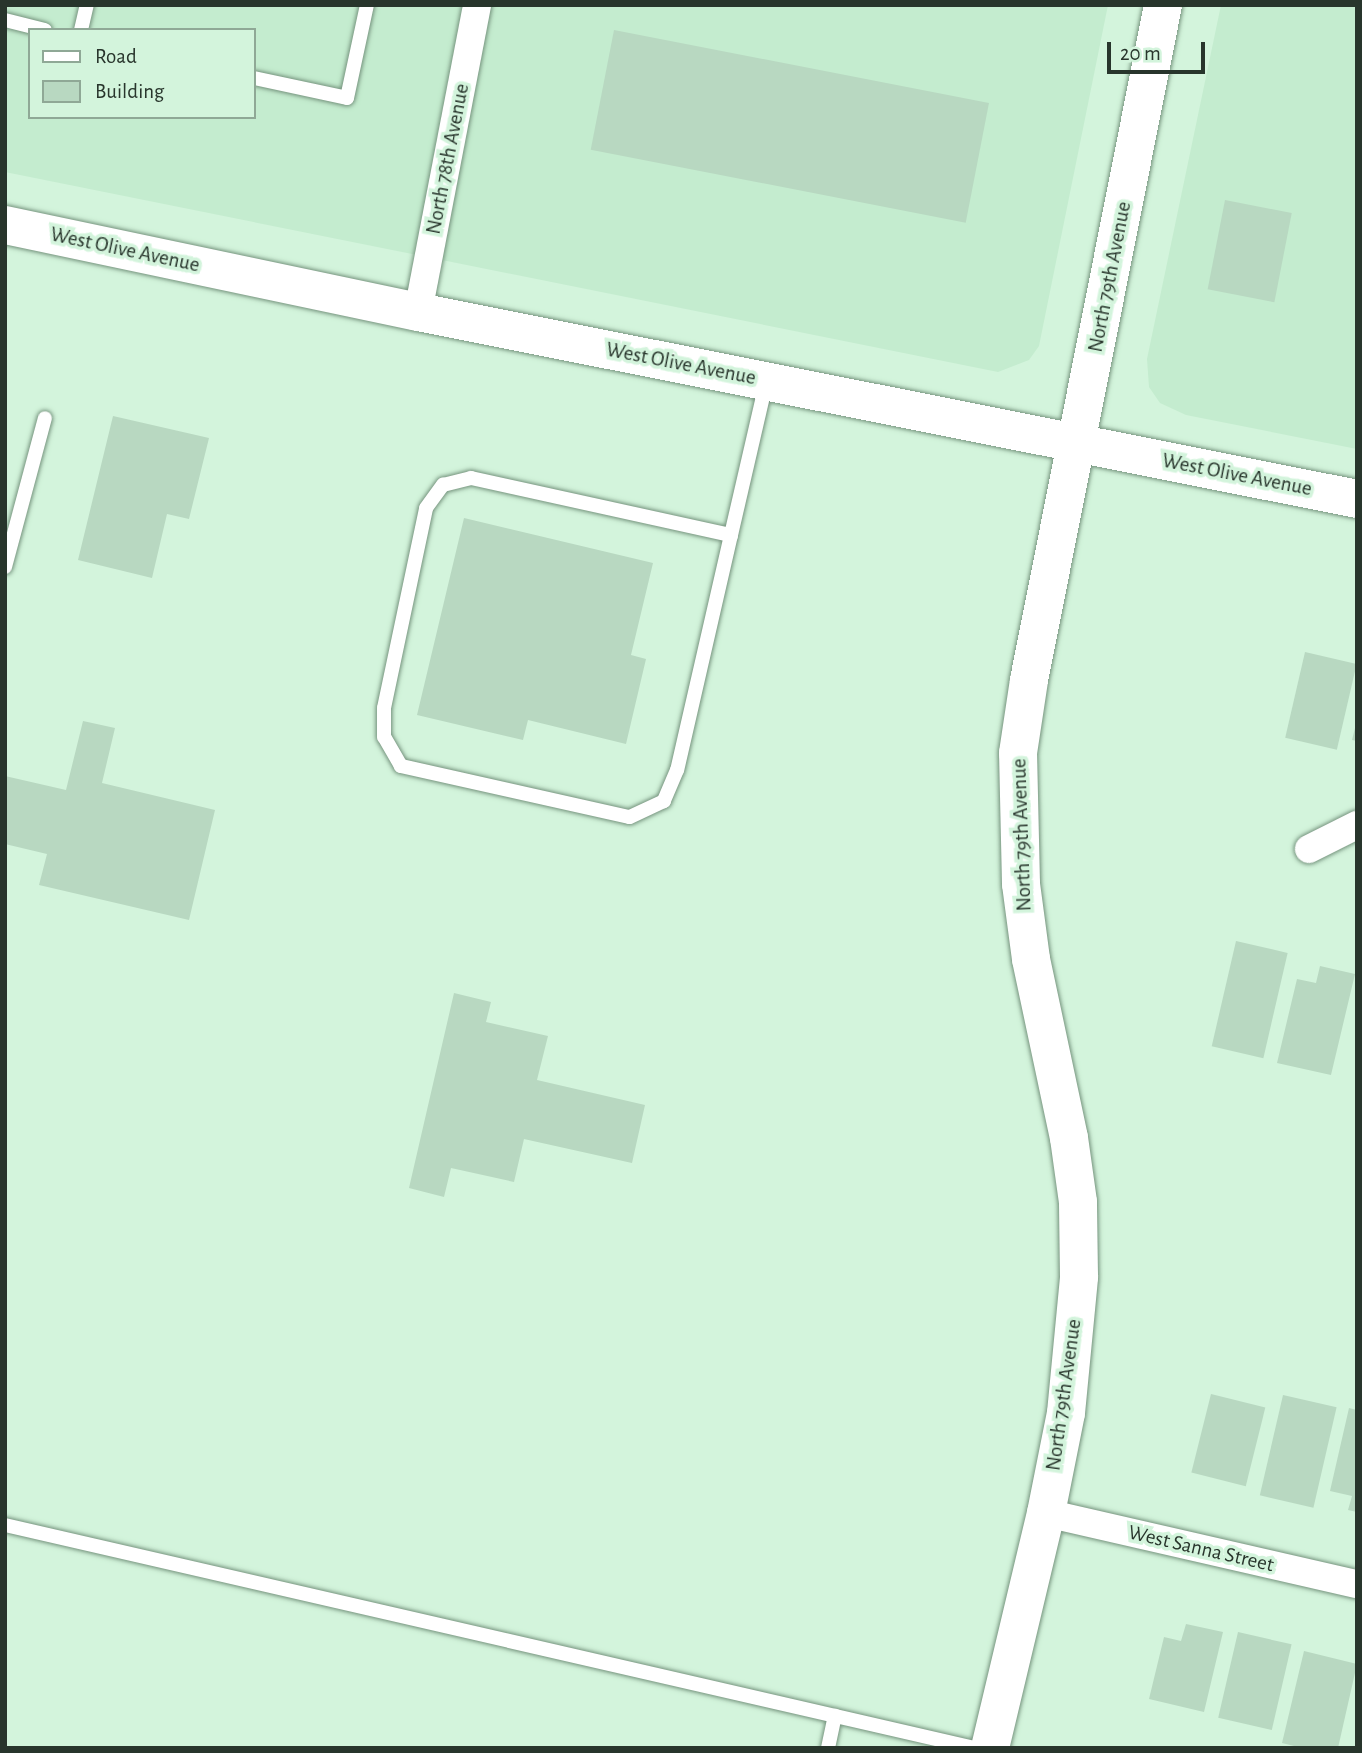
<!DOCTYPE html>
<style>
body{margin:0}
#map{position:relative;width:1362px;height:1753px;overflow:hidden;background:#d3f4dc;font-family:"Alegreya Sans",sans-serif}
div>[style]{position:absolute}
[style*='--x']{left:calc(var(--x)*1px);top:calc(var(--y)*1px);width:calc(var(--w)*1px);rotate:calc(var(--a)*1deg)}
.built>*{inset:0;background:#c4eccf}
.building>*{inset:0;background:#b8d8c1;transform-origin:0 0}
.roads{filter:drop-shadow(0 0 2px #76947e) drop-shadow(0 0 2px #76947e)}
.lane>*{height:14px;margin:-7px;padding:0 7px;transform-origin:7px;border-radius:7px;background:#fff}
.street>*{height:28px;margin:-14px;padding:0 14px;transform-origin:14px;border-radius:14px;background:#fff}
.secondary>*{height:38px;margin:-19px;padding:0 19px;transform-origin:19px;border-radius:19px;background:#fff}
span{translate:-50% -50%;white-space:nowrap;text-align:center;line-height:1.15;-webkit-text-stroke:7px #d3f4dc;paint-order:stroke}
.street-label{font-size:21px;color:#28352c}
.frame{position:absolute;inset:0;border:7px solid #28352c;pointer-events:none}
.legend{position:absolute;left:28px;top:28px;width:228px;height:91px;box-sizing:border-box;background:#d3f4dc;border:2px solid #8fa896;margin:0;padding:9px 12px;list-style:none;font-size:21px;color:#28352c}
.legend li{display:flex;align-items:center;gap:14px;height:35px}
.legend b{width:35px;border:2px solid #8fa896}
.scale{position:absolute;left:1107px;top:42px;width:98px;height:32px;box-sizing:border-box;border:4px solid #28352c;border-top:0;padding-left:9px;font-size:21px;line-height:24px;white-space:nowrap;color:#28352c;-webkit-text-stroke:5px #d3f4dc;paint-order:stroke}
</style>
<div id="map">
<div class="built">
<div style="clip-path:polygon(evenodd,5px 5px,1108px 5px,1039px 346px,1029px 360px,998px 372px,5px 172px,5px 5px,30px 30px,254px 30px,254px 117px,30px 117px,30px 30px)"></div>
<div style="clip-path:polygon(1221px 5px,1357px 5px,1357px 449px,1186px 415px,1160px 403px,1149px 387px,1147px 359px)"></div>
</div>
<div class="building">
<div style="left:614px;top:30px;width:382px;height:122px;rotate:11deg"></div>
<div style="left:1225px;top:200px;width:68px;height:91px;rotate:11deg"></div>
<div style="clip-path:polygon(113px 416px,209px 438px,189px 519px,167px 514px,152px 578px,78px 560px)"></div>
<div style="clip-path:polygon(464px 518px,653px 563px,631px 655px,646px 659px,626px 744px,528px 720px,523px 740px,417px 715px)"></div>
<div style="left:1305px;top:652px;width:53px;height:88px;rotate:13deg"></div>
<div style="clip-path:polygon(83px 721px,115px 728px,102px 783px,215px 810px,189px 920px,39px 885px,47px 854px,5px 844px,5px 776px,66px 790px)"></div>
<div style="clip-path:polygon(1356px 724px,1357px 724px,1357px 741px,1352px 740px)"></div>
<div style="left:1236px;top:941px;width:53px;height:108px;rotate:13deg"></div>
<div style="clip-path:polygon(1320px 966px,1355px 974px,1331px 1075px,1277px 1063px,1297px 979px,1316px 983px)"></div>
<div style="clip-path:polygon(454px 993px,491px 1002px,486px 1022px,548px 1036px,537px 1080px,645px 1105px,632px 1163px,524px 1139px,514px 1182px,451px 1168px,444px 1197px,409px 1188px)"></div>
<div style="left:1211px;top:1394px;width:56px;height:81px;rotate:14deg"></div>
<div style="left:1283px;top:1395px;width:55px;height:103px;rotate:13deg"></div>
<div style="clip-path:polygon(1349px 1408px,1357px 1410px,1357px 1512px,1348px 1510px,1352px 1496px,1330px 1491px)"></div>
<div style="clip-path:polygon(1186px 1624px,1223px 1632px,1204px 1712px,1149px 1699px,1164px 1637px,1181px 1641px)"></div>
<div style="left:1238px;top:1632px;width:55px;height:88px;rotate:13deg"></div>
<div style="clip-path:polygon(1304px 1651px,1357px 1664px,1338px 1748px,1302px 1748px,1282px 1743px)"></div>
</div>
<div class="roads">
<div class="lane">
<div style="--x:5;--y:20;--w:41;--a:14"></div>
<div style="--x:81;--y:30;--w:26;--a:-77"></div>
<div style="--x:254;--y:78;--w:95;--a:12.1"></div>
<div style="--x:347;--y:98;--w:95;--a:-77.9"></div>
<div style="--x:731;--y:535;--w:241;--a:102.9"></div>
<div style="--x:677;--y:770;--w:34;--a:113"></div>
<div style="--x:664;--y:801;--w:38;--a:155"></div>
<div style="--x:629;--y:817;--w:234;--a:-167.4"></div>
<div style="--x:401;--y:766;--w:34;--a:-120"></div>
<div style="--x:384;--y:737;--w:29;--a:-90"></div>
<div style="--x:384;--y:708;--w:204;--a:-78.1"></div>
<div style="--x:426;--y:508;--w:29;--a:-54"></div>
<div style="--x:443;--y:485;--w:29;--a:-14"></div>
<div style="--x:471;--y:478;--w:266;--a:12.4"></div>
<div style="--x:731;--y:535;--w:156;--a:-77"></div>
<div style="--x:5;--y:567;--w:154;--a:-75"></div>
<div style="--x:5;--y:1525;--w:995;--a:12.95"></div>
<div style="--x:828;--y:1748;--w:33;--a:-78"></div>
</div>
<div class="street">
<div style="--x:418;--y:312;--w:313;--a:-79.1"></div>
<div style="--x:1309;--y:849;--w:54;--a:-26.6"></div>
<div style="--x:1046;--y:1513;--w:319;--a:12.9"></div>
</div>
<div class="secondary">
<div style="--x:5;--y:225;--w:422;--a:11.9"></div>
<div style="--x:418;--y:312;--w:957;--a:11.26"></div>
<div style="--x:990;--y:1748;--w:242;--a:-76.6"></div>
<div style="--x:1046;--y:1513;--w:102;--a:-78.7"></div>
<div style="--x:1066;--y:1413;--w:137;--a:-84.5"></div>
<div style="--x:1079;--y:1277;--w:75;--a:-90.8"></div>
<div style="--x:1078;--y:1202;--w:65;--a:-98"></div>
<div style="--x:1069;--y:1138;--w:183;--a:-102"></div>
<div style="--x:1031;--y:959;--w:76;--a:-97.6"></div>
<div style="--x:1021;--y:884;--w:131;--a:-91.3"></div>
<div style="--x:1018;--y:753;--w:74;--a:-81.4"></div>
<div style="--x:1029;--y:680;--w:688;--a:-78.77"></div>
</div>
</div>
<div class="street-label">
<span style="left:448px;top:159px;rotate:-79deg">North 78th Avenue</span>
<span style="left:125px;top:250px;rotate:12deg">West Olive Avenue</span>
<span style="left:1110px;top:277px;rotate:-79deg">North 79th Avenue</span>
<span style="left:681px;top:364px;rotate:11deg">West Olive Avenue</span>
<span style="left:1237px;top:475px;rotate:11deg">West Olive Avenue</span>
<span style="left:1022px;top:835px;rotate:-92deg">North 79th Avenue</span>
<span style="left:1064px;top:1395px;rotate:-82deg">North 79th Avenue</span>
<span style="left:1201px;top:1549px;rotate:13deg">West Sanna Street</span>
</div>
<div class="frame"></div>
<ul class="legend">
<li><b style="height:9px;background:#fff"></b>Road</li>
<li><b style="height:19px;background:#b8d8c1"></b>Building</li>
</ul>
<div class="scale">20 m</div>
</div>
